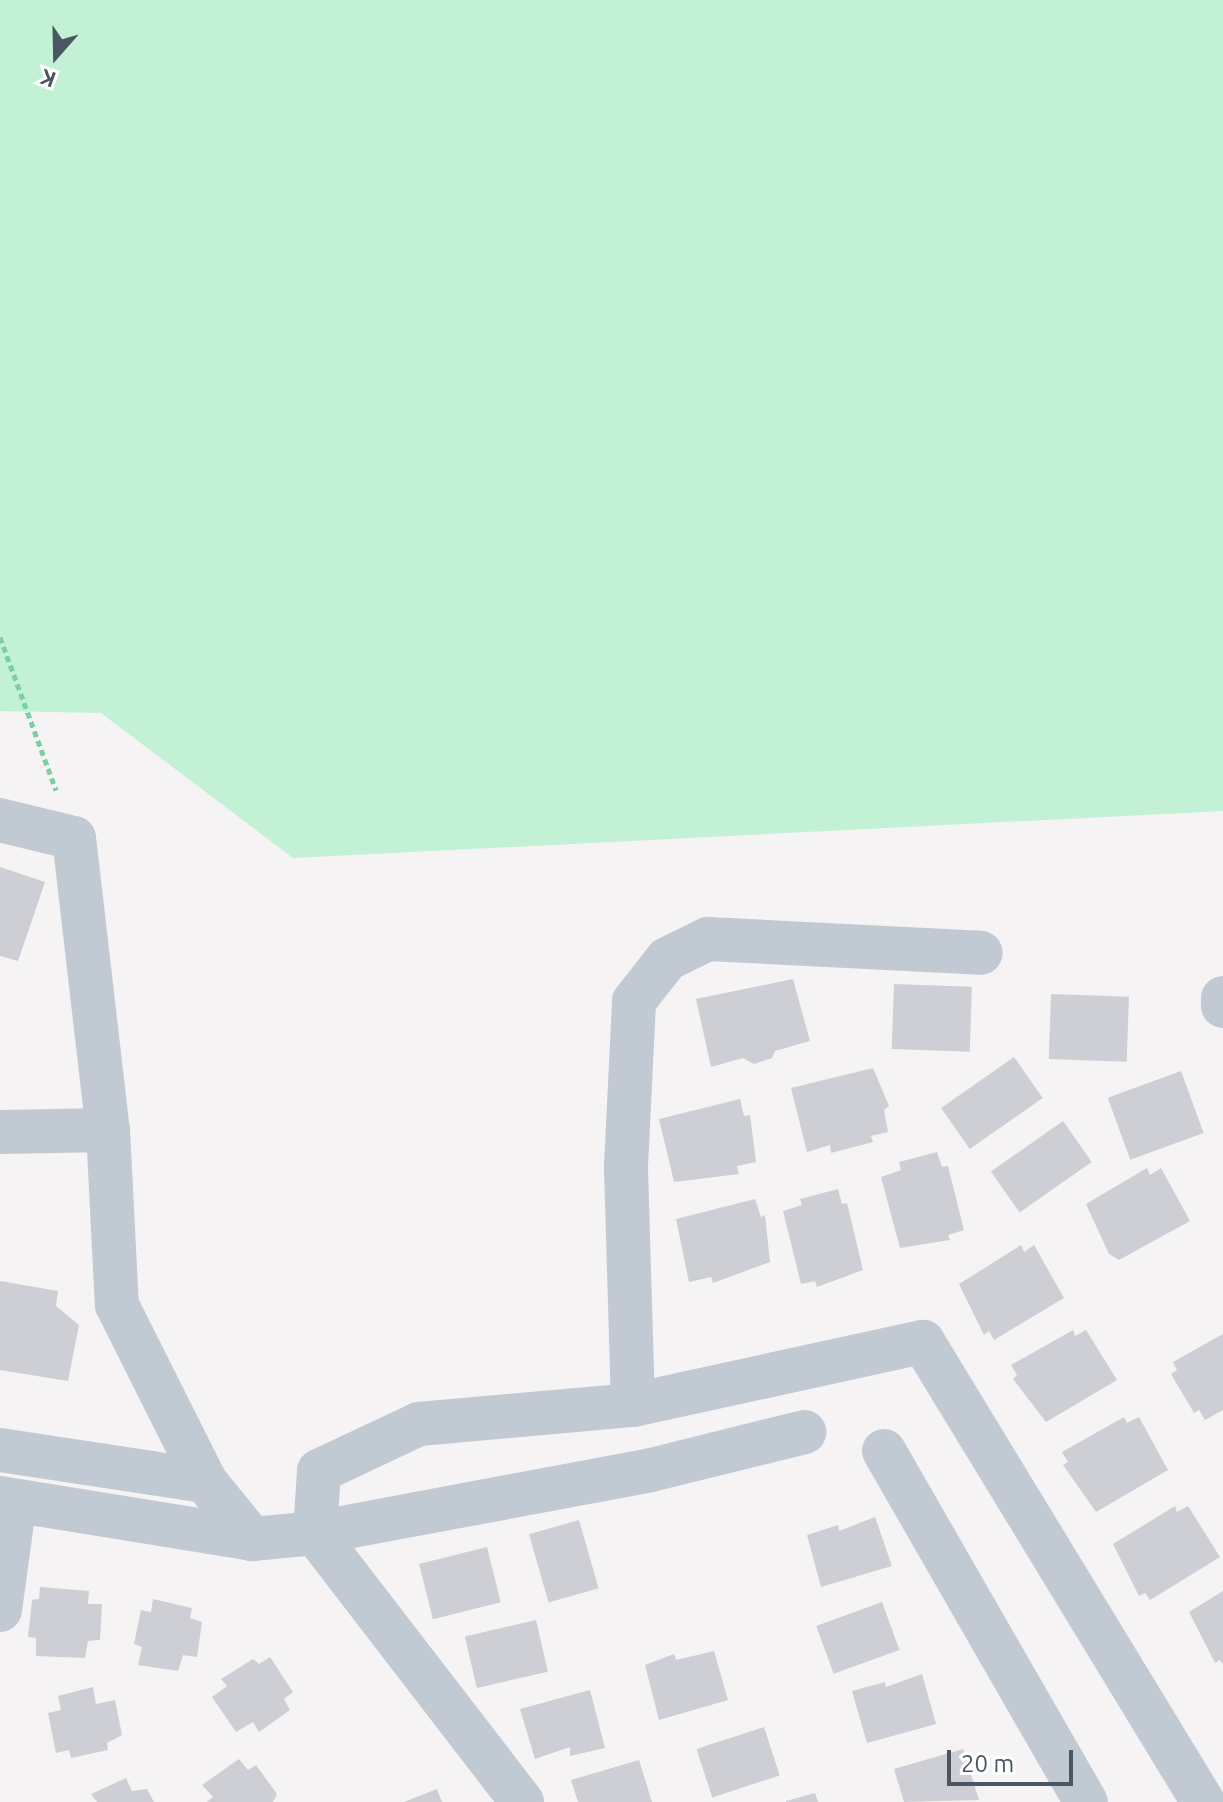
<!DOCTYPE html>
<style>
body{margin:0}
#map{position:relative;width:1223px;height:1802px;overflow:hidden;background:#f5f3f3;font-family:Ubuntu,sans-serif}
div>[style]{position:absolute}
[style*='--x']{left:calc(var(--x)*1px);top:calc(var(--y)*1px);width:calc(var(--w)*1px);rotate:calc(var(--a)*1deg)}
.green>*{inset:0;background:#c3f1d5}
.building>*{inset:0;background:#cdcfd5;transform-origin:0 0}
.path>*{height:5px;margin-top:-2.5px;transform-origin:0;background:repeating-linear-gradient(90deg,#7ad0a6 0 6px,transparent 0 10px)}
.minor>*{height:44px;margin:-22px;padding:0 22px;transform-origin:22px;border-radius:22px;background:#c1cad2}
span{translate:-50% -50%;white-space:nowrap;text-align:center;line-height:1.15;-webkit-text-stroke:8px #fff;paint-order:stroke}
.north{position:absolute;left:16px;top:16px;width:80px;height:80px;-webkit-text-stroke:6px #fff;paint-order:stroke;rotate:200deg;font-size:22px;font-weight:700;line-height:32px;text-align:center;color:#4a5661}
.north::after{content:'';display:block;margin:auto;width:28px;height:36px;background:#4a5661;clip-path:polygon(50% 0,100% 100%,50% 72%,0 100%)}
.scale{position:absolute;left:947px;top:1750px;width:126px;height:36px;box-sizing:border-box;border:4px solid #4a5661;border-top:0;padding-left:10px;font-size:24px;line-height:28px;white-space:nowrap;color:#4a5661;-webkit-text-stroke:6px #fff;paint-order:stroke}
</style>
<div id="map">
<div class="green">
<div style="clip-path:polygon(0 0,1223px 0,1223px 811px,293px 858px,101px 713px,0 711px)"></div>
</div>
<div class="building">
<div style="clip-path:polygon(0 867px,45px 882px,18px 961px,0 956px)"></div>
<div style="clip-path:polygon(793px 979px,810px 1041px,775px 1051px,772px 1058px,754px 1064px,743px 1058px,711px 1067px,696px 999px)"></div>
<div style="left:894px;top:984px;width:78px;height:65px;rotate:2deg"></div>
<div style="left:1051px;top:994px;width:78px;height:65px;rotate:2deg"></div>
<div style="left:1014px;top:1057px;width:50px;height:89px;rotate:55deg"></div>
<div style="clip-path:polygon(873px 1068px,889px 1106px,884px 1110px,888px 1132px,871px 1136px,873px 1142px,831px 1153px,830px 1145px,807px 1152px,791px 1088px)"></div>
<div style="left:1181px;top:1071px;width:66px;height:78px;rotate:70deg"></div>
<div style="clip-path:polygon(740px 1099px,744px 1116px,750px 1115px,756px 1162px,737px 1166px,739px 1174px,674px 1182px,659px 1119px)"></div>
<div style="left:1063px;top:1121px;width:50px;height:88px;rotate:55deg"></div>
<div style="clip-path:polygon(937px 1152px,942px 1167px,948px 1166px,964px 1230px,948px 1235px,950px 1240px,900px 1248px,881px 1177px,901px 1170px,899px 1162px)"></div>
<div style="clip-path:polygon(1147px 1168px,1150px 1175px,1161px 1168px,1190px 1221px,1119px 1260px,1109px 1254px,1086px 1204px)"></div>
<div style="clip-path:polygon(838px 1189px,842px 1204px,847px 1203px,863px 1270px,817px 1287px,815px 1281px,801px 1284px,783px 1211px,802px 1205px,800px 1199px)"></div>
<div style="clip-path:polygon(755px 1199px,761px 1217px,765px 1215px,770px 1262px,713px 1283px,711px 1277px,689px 1282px,676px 1219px)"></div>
<div style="clip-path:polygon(1021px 1245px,1024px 1252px,1034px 1245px,1064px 1298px,994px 1340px,989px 1331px,984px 1335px,959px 1284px)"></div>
<div style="clip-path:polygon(0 1281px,58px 1291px,56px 1306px,79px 1325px,68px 1381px,0 1370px)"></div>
<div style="clip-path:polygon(1073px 1330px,1075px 1336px,1086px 1330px,1117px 1380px,1046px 1422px,1013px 1379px,1017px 1375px,1011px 1365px)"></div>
<div style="clip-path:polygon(1223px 1334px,1223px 1410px,1205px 1420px,1199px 1410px,1194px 1413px,1171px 1374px,1177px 1370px,1173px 1362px)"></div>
<div style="clip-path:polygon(1124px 1417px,1127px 1423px,1139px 1417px,1168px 1470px,1096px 1512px,1063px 1465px,1068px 1462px,1062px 1452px)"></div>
<div style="clip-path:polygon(1175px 1506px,1177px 1512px,1188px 1506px,1220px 1557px,1150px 1600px,1145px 1593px,1139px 1596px,1113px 1544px)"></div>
<div style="clip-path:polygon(875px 1517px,892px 1566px,821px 1587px,807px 1535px,838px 1525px,839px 1531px)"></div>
<div style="left:579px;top:1520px;width:71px;height:52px;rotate:74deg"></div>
<div style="left:487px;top:1547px;width:57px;height:70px;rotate:76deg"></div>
<div style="clip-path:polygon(40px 1587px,89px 1591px,88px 1604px,102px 1604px,100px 1640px,88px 1641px,85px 1658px,36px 1656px,36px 1638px,28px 1637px,32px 1600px,39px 1599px)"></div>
<div style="clip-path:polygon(1223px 1591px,1223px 1665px,1220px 1660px,1215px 1663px,1189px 1612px)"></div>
<div style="clip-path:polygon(153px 1599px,192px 1608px,190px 1618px,202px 1622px,197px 1657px,183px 1655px,178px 1671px,138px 1665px,142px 1647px,134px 1644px,141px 1610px,151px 1612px)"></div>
<div style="left:882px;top:1602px;width:51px;height:70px;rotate:70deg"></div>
<div style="left:536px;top:1620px;width:53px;height:73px;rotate:77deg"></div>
<div style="clip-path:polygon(714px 1651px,728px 1700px,659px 1720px,645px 1665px,674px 1654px,676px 1660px)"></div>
<div style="clip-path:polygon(270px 1657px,293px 1692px,284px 1699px,290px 1710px,259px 1732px,253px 1722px,236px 1732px,212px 1697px,227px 1686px,221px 1679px,253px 1659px,259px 1664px)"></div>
<div style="clip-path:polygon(922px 1674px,936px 1724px,867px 1743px,852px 1691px,885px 1682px,886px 1687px)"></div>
<div style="clip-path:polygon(93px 1687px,96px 1704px,115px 1700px,122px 1735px,107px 1743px,108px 1750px,71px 1758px,69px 1750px,56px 1753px,48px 1713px,61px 1710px,58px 1696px)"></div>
<div style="clip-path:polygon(590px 1690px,605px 1748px,570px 1756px,570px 1747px,535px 1759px,520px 1709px)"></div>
<div style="left:764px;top:1727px;width:51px;height:71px;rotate:72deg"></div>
<div style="clip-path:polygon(963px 1749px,979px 1800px,904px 1802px,894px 1769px)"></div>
<div style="clip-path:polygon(239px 1759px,248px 1770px,256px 1765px,277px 1794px,273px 1802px,207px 1802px,213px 1797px,202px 1785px)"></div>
<div style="clip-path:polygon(639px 1760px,652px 1802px,578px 1802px,571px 1780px)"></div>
<div style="clip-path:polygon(126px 1778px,132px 1791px,147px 1789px,154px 1802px,97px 1802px,91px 1794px)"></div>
<div style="clip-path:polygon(437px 1789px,442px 1802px,404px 1802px)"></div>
<div style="clip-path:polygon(815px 1793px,818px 1802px,786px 1802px,786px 1801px)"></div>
</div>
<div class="path">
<div style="--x:0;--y:637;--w:163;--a:69.9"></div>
</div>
<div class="minor">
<div style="--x:0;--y:820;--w:76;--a:13.7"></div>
<div style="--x:74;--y:838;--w:294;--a:83.4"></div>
<div style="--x:108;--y:1130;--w:175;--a:87.1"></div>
<div style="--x:117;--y:1305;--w:197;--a:63.4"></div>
<div style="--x:205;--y:1481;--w:75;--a:51"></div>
<div style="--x:1223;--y:998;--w:8;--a:90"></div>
<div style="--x:0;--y:1132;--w:108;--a:-1.1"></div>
<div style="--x:633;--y:1405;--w:239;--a:-91.7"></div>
<div style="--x:626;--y:1166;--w:165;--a:-87.2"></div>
<div style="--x:634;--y:1001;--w:53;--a:-51.8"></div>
<div style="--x:667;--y:959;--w:46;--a:-26"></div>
<div style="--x:708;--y:939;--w:273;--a:2.9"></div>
<div style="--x:0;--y:1450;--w:207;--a:8.6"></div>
<div style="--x:884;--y:1451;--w:405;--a:60.1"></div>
<div style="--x:0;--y:1498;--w:255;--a:9.2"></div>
<div style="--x:252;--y:1539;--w:63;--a:-5.4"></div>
<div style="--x:315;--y:1533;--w:342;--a:-10.6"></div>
<div style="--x:651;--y:1470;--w:158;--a:-13.9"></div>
<div style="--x:0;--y:1610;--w:110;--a:-82.2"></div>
<div style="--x:522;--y:1802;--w:339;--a:-127.6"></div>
<div style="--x:315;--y:1533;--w:62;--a:-86.3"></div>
<div style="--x:319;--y:1471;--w:110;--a:-25.2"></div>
<div style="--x:419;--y:1424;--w:215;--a:-5.1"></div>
<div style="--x:633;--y:1405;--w:297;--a:-12.3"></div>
<div style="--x:923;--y:1342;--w:539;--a:58.67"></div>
</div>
<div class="north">K</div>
<div class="scale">20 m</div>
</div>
